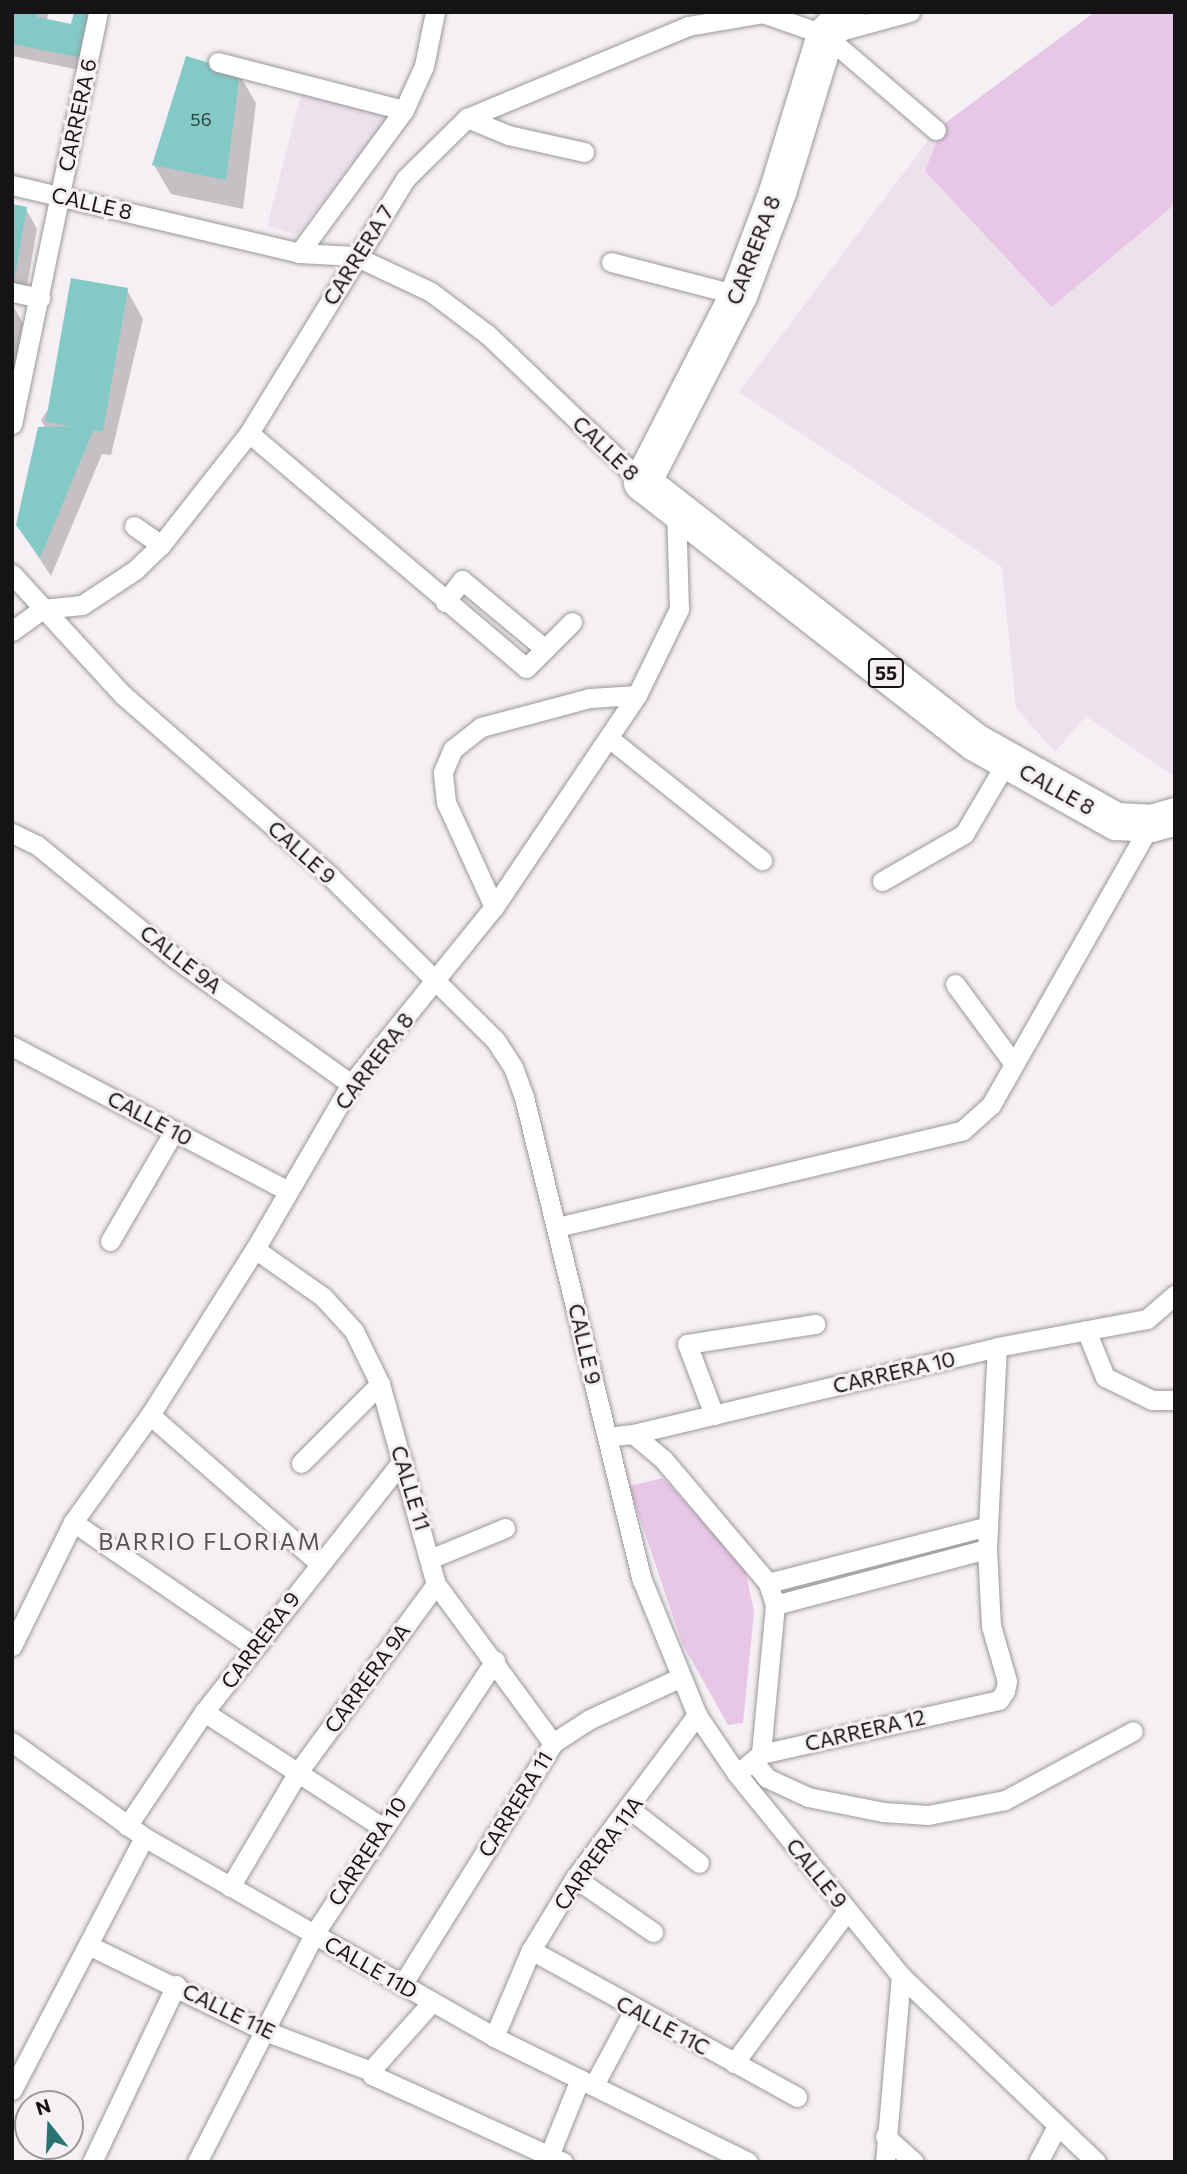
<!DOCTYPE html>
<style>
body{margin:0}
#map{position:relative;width:1187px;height:2174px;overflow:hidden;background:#f5f0f4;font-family:Commissioner,sans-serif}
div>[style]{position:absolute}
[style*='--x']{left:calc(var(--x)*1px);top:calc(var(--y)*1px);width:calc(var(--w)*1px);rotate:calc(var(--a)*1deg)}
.built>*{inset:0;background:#ede2ec}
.green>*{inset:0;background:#e8c7e6}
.shadow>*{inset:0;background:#0003}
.building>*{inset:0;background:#83c9c6;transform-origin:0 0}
.roads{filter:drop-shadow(0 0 2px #9b979b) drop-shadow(0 0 2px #9b979b)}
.street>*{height:19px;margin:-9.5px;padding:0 9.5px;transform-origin:9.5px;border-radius:9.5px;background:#fff}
.highway>*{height:37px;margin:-18.5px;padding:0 18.5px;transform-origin:18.5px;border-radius:18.5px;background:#fff}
span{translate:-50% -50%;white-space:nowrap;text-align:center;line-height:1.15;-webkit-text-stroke:6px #f5f0f4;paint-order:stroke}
.number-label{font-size:18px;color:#304041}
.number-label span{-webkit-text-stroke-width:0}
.shield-label span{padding:2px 5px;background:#f5f0f4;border:2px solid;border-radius:5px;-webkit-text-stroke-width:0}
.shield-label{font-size:19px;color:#151315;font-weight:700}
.street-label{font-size:21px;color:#151315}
.neighbourhood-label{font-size:23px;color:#565255;letter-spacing:2px}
.frame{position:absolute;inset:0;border:14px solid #151315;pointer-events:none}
.north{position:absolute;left:14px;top:2090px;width:70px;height:70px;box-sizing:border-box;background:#f5f0f4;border:2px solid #9b989b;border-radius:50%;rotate:342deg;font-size:19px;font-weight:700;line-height:28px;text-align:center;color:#151315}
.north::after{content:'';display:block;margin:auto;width:24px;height:32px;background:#297370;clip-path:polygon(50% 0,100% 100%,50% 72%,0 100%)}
</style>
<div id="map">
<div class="built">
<div style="clip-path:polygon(1095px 12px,1175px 12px,1175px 777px,1086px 716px,1055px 752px,1016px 708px,1002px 567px,739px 392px,936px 130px)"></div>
<div style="clip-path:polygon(302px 91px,390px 114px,297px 235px,267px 226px)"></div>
</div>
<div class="green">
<div style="clip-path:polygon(1095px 12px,1175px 12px,1175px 204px,1052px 307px,925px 171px,944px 124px)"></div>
<div style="clip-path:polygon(663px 1478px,745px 1568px,754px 1612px,743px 1723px,728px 1725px,682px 1643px,629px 1486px)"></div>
</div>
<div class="shadow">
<div style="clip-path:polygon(12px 12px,48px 12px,47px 21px,72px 27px,89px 72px,12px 56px)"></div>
<div style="clip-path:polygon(239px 74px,256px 103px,243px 209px,171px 194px,154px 165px)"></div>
<div style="clip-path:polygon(12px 206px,26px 209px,37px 229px,24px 304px,12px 301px)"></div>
<div style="clip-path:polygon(127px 290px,143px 319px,111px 455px,102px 454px,51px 576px,17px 525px,46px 429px,41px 420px)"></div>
<div style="clip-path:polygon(12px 304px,27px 330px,12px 396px)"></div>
</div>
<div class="building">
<div style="clip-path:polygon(12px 12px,38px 12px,37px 17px,71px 24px,74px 12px,92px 12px,82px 58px,12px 44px)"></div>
<div style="clip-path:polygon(186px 56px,240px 72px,226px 180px,152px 165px)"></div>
<div style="clip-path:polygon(12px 204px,27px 207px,13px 287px,12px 286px)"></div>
<div style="left:71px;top:278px;width:58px;height:146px;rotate:10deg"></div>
<div style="clip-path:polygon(95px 426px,40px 558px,16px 525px,38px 427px)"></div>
</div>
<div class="roads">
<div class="street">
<div style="--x:832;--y:33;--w:81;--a:-15.1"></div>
<div style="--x:218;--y:62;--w:192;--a:14.5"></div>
<div style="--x:467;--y:118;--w:44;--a:22.5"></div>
<div style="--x:508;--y:135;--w:78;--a:12.6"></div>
<div style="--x:12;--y:185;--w:295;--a:13.3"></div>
<div style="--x:299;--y:253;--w:56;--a:3.1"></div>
<div style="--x:355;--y:256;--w:84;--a:25.3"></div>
<div style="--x:431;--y:292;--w:70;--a:36.9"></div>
<div style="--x:487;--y:334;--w:214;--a:43.7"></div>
<div style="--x:299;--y:253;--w:177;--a:-53.7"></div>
<div style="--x:404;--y:110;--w:48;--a:-65.6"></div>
<div style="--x:424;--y:66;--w:55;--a:-78.5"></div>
<div style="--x:611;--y:262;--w:131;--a:14.6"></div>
<div style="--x:12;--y:292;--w:29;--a:12"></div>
<div style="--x:12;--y:424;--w:421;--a:-78.2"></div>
<div style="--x:249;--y:433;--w:363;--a:40.3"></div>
<div style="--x:526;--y:668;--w:65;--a:-45"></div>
<div style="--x:134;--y:526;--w:33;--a:35"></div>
<div style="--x:12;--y:574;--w:164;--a:47.5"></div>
<div style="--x:123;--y:695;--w:274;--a:41.1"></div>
<div style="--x:329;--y:875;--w:235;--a:44.8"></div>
<div style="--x:496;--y:1041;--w:31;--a:57"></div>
<div style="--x:513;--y:1067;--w:32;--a:70"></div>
<div style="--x:524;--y:1097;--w:497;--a:76.3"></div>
<div style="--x:642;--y:1580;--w:146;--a:67.8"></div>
<div style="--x:697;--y:1715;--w:71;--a:55.9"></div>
<div style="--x:737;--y:1774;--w:260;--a:50.9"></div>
<div style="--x:901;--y:1976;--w:269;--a:43.6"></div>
<div style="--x:445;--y:602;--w:28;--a:-52"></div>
<div style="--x:462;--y:580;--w:108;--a:39.7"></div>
<div style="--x:12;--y:631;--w:37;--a:-36"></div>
<div style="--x:42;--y:609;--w:40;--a:-5.7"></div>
<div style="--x:82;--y:605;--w:64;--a:-33.4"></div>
<div style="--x:135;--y:570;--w:36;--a:-44"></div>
<div style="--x:161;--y:545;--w:142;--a:-51.8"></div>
<div style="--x:249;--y:433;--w:299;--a:-58.4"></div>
<div style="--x:406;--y:178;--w:86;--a:-44.5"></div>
<div style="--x:467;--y:118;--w:239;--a:-22.6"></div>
<div style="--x:688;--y:26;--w:76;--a:-9.8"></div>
<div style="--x:763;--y:13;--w:66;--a:19.5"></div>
<div style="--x:825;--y:35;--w:146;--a:40.6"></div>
<div style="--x:609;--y:738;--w:196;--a:38.6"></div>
<div style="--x:12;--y:833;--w:28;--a:26"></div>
<div style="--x:37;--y:845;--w:178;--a:39.3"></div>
<div style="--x:175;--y:958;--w:216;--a:35.6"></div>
<div style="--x:882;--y:881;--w:95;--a:-29.8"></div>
<div style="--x:964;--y:834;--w:85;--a:-59.5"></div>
<div style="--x:494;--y:907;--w:115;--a:-114.6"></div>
<div style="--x:446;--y:802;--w:30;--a:-96"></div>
<div style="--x:443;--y:772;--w:25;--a:-67"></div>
<div style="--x:453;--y:749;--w:36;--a:-38"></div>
<div style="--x:481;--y:727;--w:113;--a:-14.9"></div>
<div style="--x:590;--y:698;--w:47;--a:-3.7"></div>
<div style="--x:955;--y:984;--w:99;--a:53.6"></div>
<div style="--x:12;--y:1046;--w:312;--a:27.7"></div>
<div style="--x:557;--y:1227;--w:417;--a:-13.4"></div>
<div style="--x:963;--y:1130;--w:38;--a:-42"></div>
<div style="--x:991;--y:1105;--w:324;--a:-60.4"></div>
<div style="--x:1151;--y:823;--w:4;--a:14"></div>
<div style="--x:110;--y:1241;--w:127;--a:-59.8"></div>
<div style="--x:255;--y:1249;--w:83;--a:35.2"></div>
<div style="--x:323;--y:1297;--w:46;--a:47.6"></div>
<div style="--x:354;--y:1331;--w:59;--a:63.9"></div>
<div style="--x:380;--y:1384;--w:208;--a:74.4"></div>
<div style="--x:436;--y:1584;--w:197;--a:53.7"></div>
<div style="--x:1086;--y:1330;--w:51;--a:68"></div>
<div style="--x:1105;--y:1377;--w:52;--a:26.1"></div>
<div style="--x:1152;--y:1400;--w:23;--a:0"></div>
<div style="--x:150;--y:1415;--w:223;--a:41.2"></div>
<div style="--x:714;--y:1415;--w:76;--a:-110.8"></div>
<div style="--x:687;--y:1344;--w:130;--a:-8.9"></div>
<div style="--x:633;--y:1434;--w:39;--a:40"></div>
<div style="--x:663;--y:1459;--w:162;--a:49.7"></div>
<div style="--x:768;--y:1583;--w:23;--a:72"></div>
<div style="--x:775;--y:1605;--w:150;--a:95.4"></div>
<div style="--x:607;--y:1437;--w:26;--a:-7"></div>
<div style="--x:633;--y:1434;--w:374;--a:-13.4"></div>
<div style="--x:997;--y:1347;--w:153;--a:-10.6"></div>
<div style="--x:1147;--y:1319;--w:37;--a:-41"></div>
<div style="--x:301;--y:1463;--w:112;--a:-45"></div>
<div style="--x:73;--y:1522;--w:221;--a:34.5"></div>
<div style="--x:432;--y:1558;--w:79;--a:-22.3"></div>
<div style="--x:768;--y:1583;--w:227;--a:-14.5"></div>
<div style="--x:775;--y:1605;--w:219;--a:-14.8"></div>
<div style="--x:12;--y:1646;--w:138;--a:-63.8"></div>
<div style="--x:73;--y:1522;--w:132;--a:-54.3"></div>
<div style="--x:150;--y:1415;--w:196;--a:-57.7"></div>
<div style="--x:255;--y:1249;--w:191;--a:-59.8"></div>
<div style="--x:351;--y:1084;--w:228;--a:-51.1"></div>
<div style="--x:494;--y:907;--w:256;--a:-56"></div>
<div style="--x:637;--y:695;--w:96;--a:-64"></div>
<div style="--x:679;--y:609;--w:100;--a:-91.7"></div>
<div style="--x:204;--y:1712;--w:212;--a:32.9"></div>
<div style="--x:12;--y:1742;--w:163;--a:35.7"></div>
<div style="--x:144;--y:1837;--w:403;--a:29.7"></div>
<div style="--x:494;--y:2037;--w:283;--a:26.2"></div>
<div style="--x:753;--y:1761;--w:22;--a:51"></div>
<div style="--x:767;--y:1778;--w:45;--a:24.9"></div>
<div style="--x:808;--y:1797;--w:76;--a:11.3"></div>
<div style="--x:883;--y:1812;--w:45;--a:3.8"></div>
<div style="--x:928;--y:1815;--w:78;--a:-11"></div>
<div style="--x:1005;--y:1800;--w:145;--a:-28.3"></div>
<div style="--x:737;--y:1774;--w:31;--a:-40"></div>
<div style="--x:761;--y:1754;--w:244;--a:-12.8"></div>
<div style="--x:999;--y:1700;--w:11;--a:-56"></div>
<div style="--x:1005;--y:1691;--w:10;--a:-79"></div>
<div style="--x:1007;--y:1681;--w:57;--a:-106.2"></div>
<div style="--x:991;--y:1626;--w:77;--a:-93"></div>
<div style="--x:987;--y:1549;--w:202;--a:-87.2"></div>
<div style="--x:631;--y:1810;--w:86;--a:37.9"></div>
<div style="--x:127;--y:1826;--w:138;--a:-56"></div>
<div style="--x:204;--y:1712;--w:320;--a:-51.7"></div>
<div style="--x:575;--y:1878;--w:95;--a:34.7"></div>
<div style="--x:230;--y:1887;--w:134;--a:-59.4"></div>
<div style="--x:298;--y:1772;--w:233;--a:-53.7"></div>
<div style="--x:90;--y:1946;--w:195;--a:25.9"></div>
<div style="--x:265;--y:2031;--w:113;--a:20.7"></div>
<div style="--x:531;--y:1950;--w:304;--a:28.9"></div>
<div style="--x:402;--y:1985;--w:285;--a:-58"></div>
<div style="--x:553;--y:1743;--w:44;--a:-33"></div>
<div style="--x:590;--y:1719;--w:98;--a:-24.7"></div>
<div style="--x:432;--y:2002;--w:90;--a:131.8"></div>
<div style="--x:372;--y:2069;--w:6;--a:90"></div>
<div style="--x:372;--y:2075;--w:210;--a:24.5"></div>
<div style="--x:494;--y:2037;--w:95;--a:-67"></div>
<div style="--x:531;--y:1950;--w:84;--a:-58.6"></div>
<div style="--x:575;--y:1878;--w:204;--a:-53.2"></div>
<div style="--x:734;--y:2063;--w:189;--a:-53.4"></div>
<div style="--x:594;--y:2085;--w:85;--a:-61.9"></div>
<div style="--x:12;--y:2090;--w:285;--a:-62.4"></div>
<div style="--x:885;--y:2136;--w:39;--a:42"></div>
<div style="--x:549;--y:2156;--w:83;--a:-68.1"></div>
<div style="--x:92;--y:2162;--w:196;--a:-64.6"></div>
<div style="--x:197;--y:2162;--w:256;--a:-62.8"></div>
<div style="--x:314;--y:1934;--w:328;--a:-56.5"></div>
<div style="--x:885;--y:2162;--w:187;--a:-85.1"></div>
<div style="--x:1038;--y:2162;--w:38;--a:-62"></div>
</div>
<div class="highway">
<div style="--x:846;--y:12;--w:31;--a:132"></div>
<div style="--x:825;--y:35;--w:164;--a:107"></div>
<div style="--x:777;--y:192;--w:110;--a:110.7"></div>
<div style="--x:738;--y:295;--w:210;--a:117.2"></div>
<div style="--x:642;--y:482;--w:422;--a:38"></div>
<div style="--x:975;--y:742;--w:162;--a:29.3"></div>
<div style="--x:1116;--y:821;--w:35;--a:3"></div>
<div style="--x:1151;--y:823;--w:25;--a:-16"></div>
</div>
</div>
<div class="number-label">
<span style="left:201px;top:119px">56</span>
</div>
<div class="shield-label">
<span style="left:886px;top:673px">55</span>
</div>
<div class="street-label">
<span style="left:77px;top:115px;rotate:-78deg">CARRERA 6</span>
<span style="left:92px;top:203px;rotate:13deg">CALLE 8</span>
<span style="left:753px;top:250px;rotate:-69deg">CARRERA 8</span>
<span style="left:358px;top:255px;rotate:-58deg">CARRERA 7</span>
<span style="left:606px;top:448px;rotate:44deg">CALLE 8</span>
<span style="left:1057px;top:789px;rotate:29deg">CALLE 8</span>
<span style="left:302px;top:852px;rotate:42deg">CALLE 9</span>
<span style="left:181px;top:959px;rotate:38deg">CALLE 9A</span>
<span style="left:374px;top:1061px;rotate:-53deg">CARRERA 8</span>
<span style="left:150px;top:1118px;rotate:28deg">CALLE 10</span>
<span style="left:585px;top:1344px;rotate:77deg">CALLE 9</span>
<span style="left:894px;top:1372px;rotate:-13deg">CARRERA 10</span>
<span style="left:411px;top:1488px;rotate:73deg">CALLE 11</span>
<span style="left:260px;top:1640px;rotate:-53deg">CARRERA 9</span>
<span style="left:367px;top:1678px;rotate:-54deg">CARRERA 9A</span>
<span style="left:865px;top:1730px;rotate:-13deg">CARRERA 12</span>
<span style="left:515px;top:1804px;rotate:-58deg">CARRERA 11</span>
<span style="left:367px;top:1851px;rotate:-57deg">CARRERA 10</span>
<span style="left:598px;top:1853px;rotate:-54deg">CARRERA 11A</span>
<span style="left:817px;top:1873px;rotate:51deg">CALLE 9</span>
<span style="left:371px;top:1967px;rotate:30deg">CALLE 11D</span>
<span style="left:229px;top:2011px;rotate:26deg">CALLE 11E</span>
<span style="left:663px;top:2025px;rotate:28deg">CALLE 11C</span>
</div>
<div class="neighbourhood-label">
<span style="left:210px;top:1541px">BARRIO FLORIAM</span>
</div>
<div class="frame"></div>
<div class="north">N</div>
</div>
